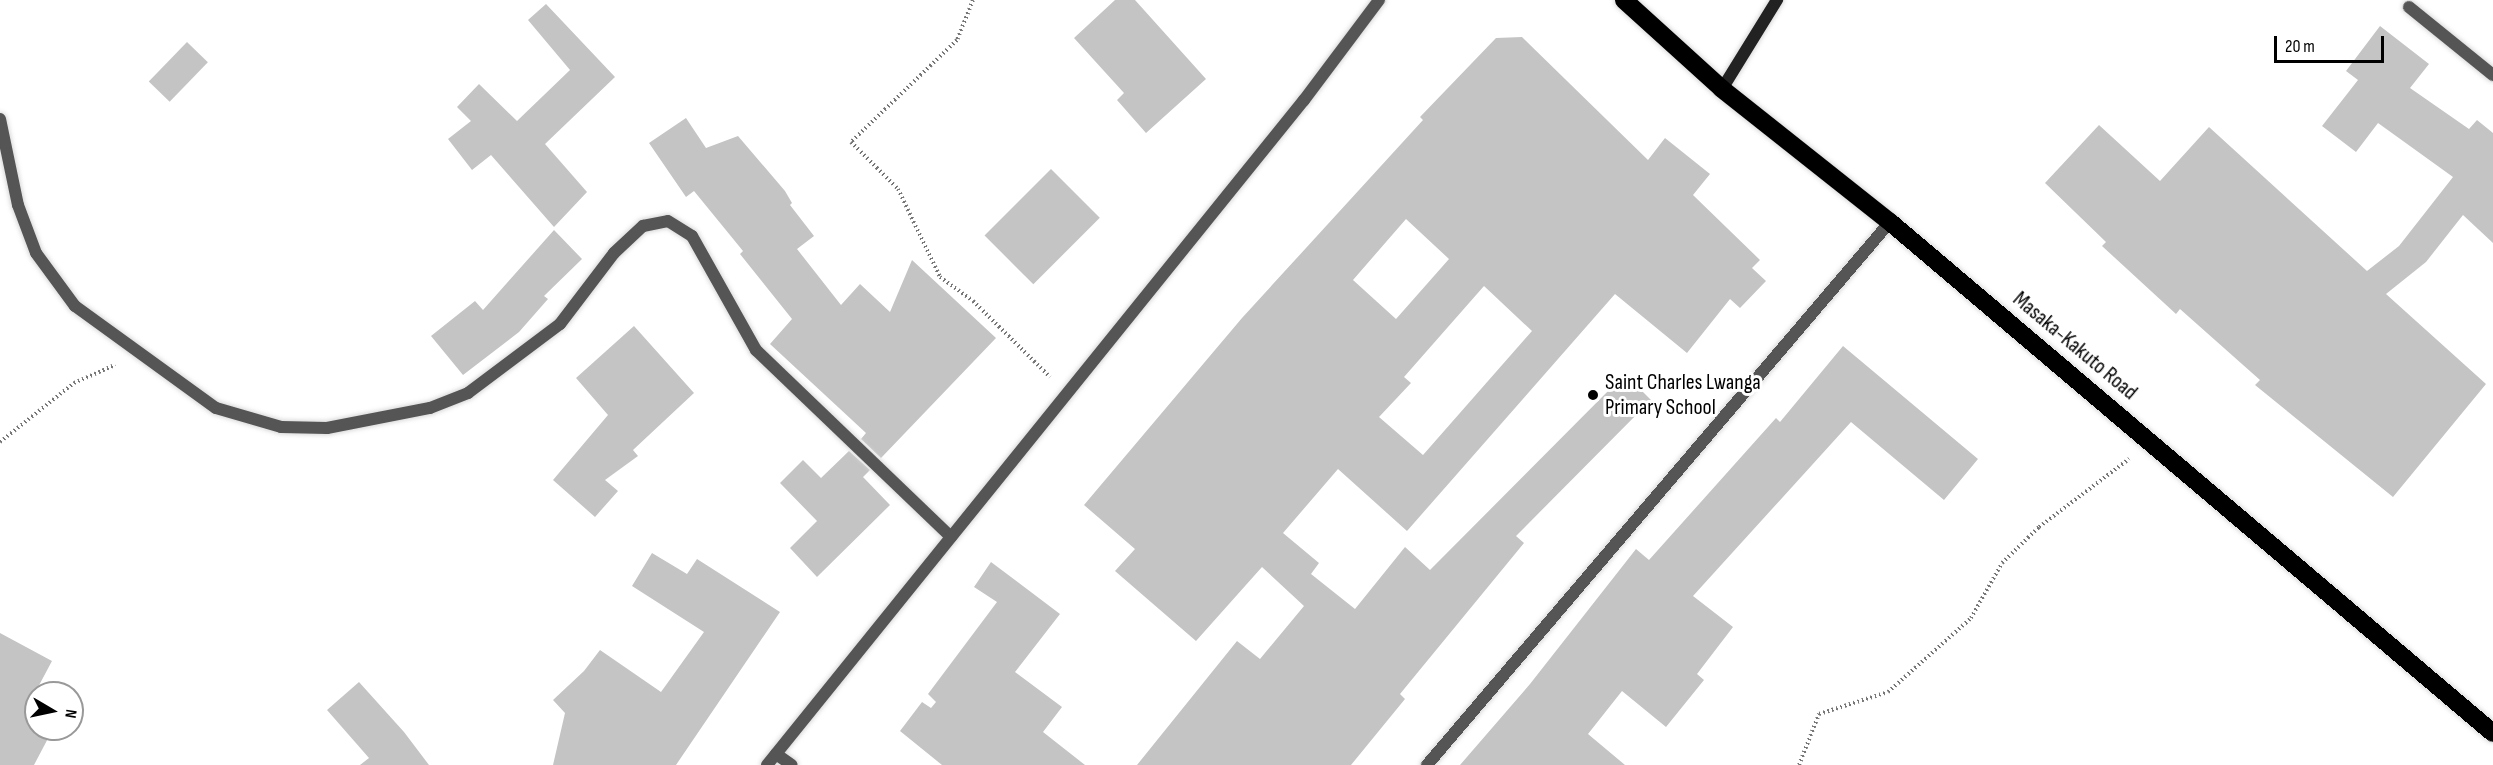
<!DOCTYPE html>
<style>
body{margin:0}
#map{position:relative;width:2493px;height:765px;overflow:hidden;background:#fff;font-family:"Sofia Sans Condensed",sans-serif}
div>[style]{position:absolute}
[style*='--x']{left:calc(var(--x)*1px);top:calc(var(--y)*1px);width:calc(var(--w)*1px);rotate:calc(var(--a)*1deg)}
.building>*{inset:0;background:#c4c4c4;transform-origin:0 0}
.path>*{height:4px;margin-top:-2px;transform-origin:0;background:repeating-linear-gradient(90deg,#777 0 1.5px,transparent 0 4.5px)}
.roads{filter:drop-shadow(0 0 2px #dbdbdb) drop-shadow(0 0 2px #dbdbdb)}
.street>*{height:12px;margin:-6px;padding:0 6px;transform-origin:6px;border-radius:6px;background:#555}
.secondary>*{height:12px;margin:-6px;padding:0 6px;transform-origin:6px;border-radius:6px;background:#222}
.highway>*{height:18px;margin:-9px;padding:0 9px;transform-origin:9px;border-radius:9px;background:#000}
.dots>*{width:16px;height:16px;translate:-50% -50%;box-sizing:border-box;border:3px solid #fff;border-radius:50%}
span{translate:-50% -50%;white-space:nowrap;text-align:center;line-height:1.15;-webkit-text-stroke:6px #fff;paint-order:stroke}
.street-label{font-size:22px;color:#000}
.poi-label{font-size:22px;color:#000}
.left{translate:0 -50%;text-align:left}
.north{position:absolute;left:24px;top:681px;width:60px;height:60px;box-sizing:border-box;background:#fff;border:2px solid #999;border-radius:50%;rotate:99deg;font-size:16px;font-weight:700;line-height:24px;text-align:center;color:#000}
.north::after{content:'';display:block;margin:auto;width:21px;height:27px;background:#000;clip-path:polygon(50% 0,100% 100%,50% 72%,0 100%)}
.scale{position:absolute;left:2274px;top:36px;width:110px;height:27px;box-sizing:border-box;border:3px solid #000;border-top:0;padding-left:8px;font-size:18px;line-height:21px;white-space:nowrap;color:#000;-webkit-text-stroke:4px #fff;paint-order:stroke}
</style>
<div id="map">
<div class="building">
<div style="clip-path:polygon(1115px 0,1135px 0,1206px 79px,1146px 133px,1117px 100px,1124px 93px,1074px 38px)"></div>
<div style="clip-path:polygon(546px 4px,615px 77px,545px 144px,587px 192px,554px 227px,491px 155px,472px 170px,448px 139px,471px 121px,457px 107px,479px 84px,517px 121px,570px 70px,528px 20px)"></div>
<div style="clip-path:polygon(2380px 26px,2429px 64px,2410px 88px,2469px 129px,2477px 120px,2493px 133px,2493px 243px,2463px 215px,2426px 262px,2386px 294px,2486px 384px,2393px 497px,2255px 385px,2260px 380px,2180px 309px,2176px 314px,2102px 246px,2106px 242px,2045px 183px,2099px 125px,2160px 181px,2209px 127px,2367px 271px,2399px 246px,2453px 177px,2378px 123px,2356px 152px,2322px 126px,2358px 80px,2346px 71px)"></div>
<div style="clip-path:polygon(evenodd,1522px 37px,1648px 160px,1665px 138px,1710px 174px,1693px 195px,1760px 260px,1752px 268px,1766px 281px,1740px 308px,1730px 299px,1687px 353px,1615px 294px,1407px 531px,1338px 469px,1283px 533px,1319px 563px,1311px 574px,1355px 609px,1405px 547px,1430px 570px,1625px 374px,1651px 400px,1516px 536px,1524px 543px,1400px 694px,1405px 699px,1351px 765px,1137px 765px,1237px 641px,1260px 659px,1304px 606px,1262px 567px,1196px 641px,1115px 571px,1135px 549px,1084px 505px,1242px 318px,1423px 120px,1420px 117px,1496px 38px,1522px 37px,1406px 219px,1449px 259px,1396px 319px,1353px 280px,1406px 219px,1522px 37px,1484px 286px,1532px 331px,1423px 455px,1379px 417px,1411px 383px,1404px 377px,1484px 286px)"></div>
<div style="left:187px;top:42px;width:29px;height:55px;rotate:44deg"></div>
<div style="clip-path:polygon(686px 118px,706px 148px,738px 136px,785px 191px,792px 203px,790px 205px,814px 236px,797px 249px,841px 305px,860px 284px,890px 312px,912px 260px,996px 338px,881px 458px,861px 439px,866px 433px,770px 344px,792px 319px,740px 254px,743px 251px,694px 191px,686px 197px,649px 143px)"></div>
<div style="left:1051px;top:169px;width:69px;height:94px;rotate:45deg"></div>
<div style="clip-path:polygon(554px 230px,582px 259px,544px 296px,548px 299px,519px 332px,463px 375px,431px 336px,475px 301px,483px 310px)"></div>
<div style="clip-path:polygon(634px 326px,694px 393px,633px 450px,638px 456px,605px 480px,618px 491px,595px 517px,553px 480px,608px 415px,576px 378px)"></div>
<div style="clip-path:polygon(1843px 346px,1978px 459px,1944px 500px,1851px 422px,1693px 596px,1733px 627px,1697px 674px,1704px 680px,1666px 727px,1622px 691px,1588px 734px,1625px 765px,1460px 765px,1530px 684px,1636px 549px,1649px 560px,1776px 418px,1780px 422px)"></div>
<div style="clip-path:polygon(849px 451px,870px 470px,863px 477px,890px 505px,817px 577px,790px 548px,817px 521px,780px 483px,803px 460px,821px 478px)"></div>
<div style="clip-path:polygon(652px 553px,687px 574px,697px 559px,780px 612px,676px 765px,553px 765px,565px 713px,553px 700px,584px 671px,600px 650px,661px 692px,704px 632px,632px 586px)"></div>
<div style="clip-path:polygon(991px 562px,1060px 614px,1015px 672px,1062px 707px,1043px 732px,1085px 765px,942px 765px,900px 731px,922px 702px,931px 708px,936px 702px,928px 694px,997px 602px,974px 587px)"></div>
<div style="clip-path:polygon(0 633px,52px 661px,36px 691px,36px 729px,53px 729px,34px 765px,0 765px)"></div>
<div style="clip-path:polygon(359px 682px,404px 732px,429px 765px,360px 765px,369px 758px,327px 710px)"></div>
</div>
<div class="path">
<div style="--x:973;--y:0;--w:43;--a:111.8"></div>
<div style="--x:957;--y:40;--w:147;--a:136.1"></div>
<div style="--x:851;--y:142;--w:66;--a:45"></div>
<div style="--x:898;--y:189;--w:98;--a:64.5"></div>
<div style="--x:940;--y:277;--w:41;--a:36"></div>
<div style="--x:973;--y:301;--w:108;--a:44.6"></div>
<div style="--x:0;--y:442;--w:95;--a:-38.6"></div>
<div style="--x:74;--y:383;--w:45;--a:-23.7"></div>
<div style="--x:1799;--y:765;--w:55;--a:-68.6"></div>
<div style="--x:1819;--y:714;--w:72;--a:-17.7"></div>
<div style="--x:1888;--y:692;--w:111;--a:-41.7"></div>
<div style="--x:1971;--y:618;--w:63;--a:-60.6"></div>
<div style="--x:2002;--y:563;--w:52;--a:-44.2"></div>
<div style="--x:2039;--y:527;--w:113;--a:-37.1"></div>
</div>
<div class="roads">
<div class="street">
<div style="--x:2409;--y:7;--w:108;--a:39"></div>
<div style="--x:0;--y:119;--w:88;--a:78.2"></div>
<div style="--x:18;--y:205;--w:51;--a:69.4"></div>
<div style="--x:36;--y:253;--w:66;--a:53.7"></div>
<div style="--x:75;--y:306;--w:174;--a:35.9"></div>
<div style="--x:216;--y:408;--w:68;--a:16.3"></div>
<div style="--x:281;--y:427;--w:46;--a:1.2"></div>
<div style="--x:327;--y:428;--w:105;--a:-11"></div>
<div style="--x:430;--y:408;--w:41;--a:-21.5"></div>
<div style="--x:468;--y:393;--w:115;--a:-36.9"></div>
<div style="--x:560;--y:324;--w:89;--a:-52.7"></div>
<div style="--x:614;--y:253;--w:40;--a:-43"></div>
<div style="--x:643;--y:226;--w:25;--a:-11"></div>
<div style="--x:668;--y:221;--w:28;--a:32"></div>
<div style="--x:692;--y:236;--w:131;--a:60.7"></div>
<div style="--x:756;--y:350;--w:270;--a:43.8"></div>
<div style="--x:776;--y:754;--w:19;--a:35"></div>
<div style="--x:767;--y:765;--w:855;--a:-51.08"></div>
<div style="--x:1304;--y:100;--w:125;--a:-53.1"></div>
<div style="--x:1427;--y:765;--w:714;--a:-49.55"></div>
</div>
<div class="secondary">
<div style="--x:1722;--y:89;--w:105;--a:-58.3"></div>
</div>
<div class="highway">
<div style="--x:1624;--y:0;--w:132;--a:42.2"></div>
<div style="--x:1722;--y:89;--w:214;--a:38.4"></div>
<div style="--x:1890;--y:222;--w:790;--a:40.28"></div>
</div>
</div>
<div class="dots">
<div style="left:1593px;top:395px;background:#000"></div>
</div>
<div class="street-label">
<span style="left:2075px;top:346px;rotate:40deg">Masaka-Kakuto Road</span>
</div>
<div class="poi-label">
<span class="left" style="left:1605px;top:395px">Saint Charles Lwanga<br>Primary School</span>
</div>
<div class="north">N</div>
<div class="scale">20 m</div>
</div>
